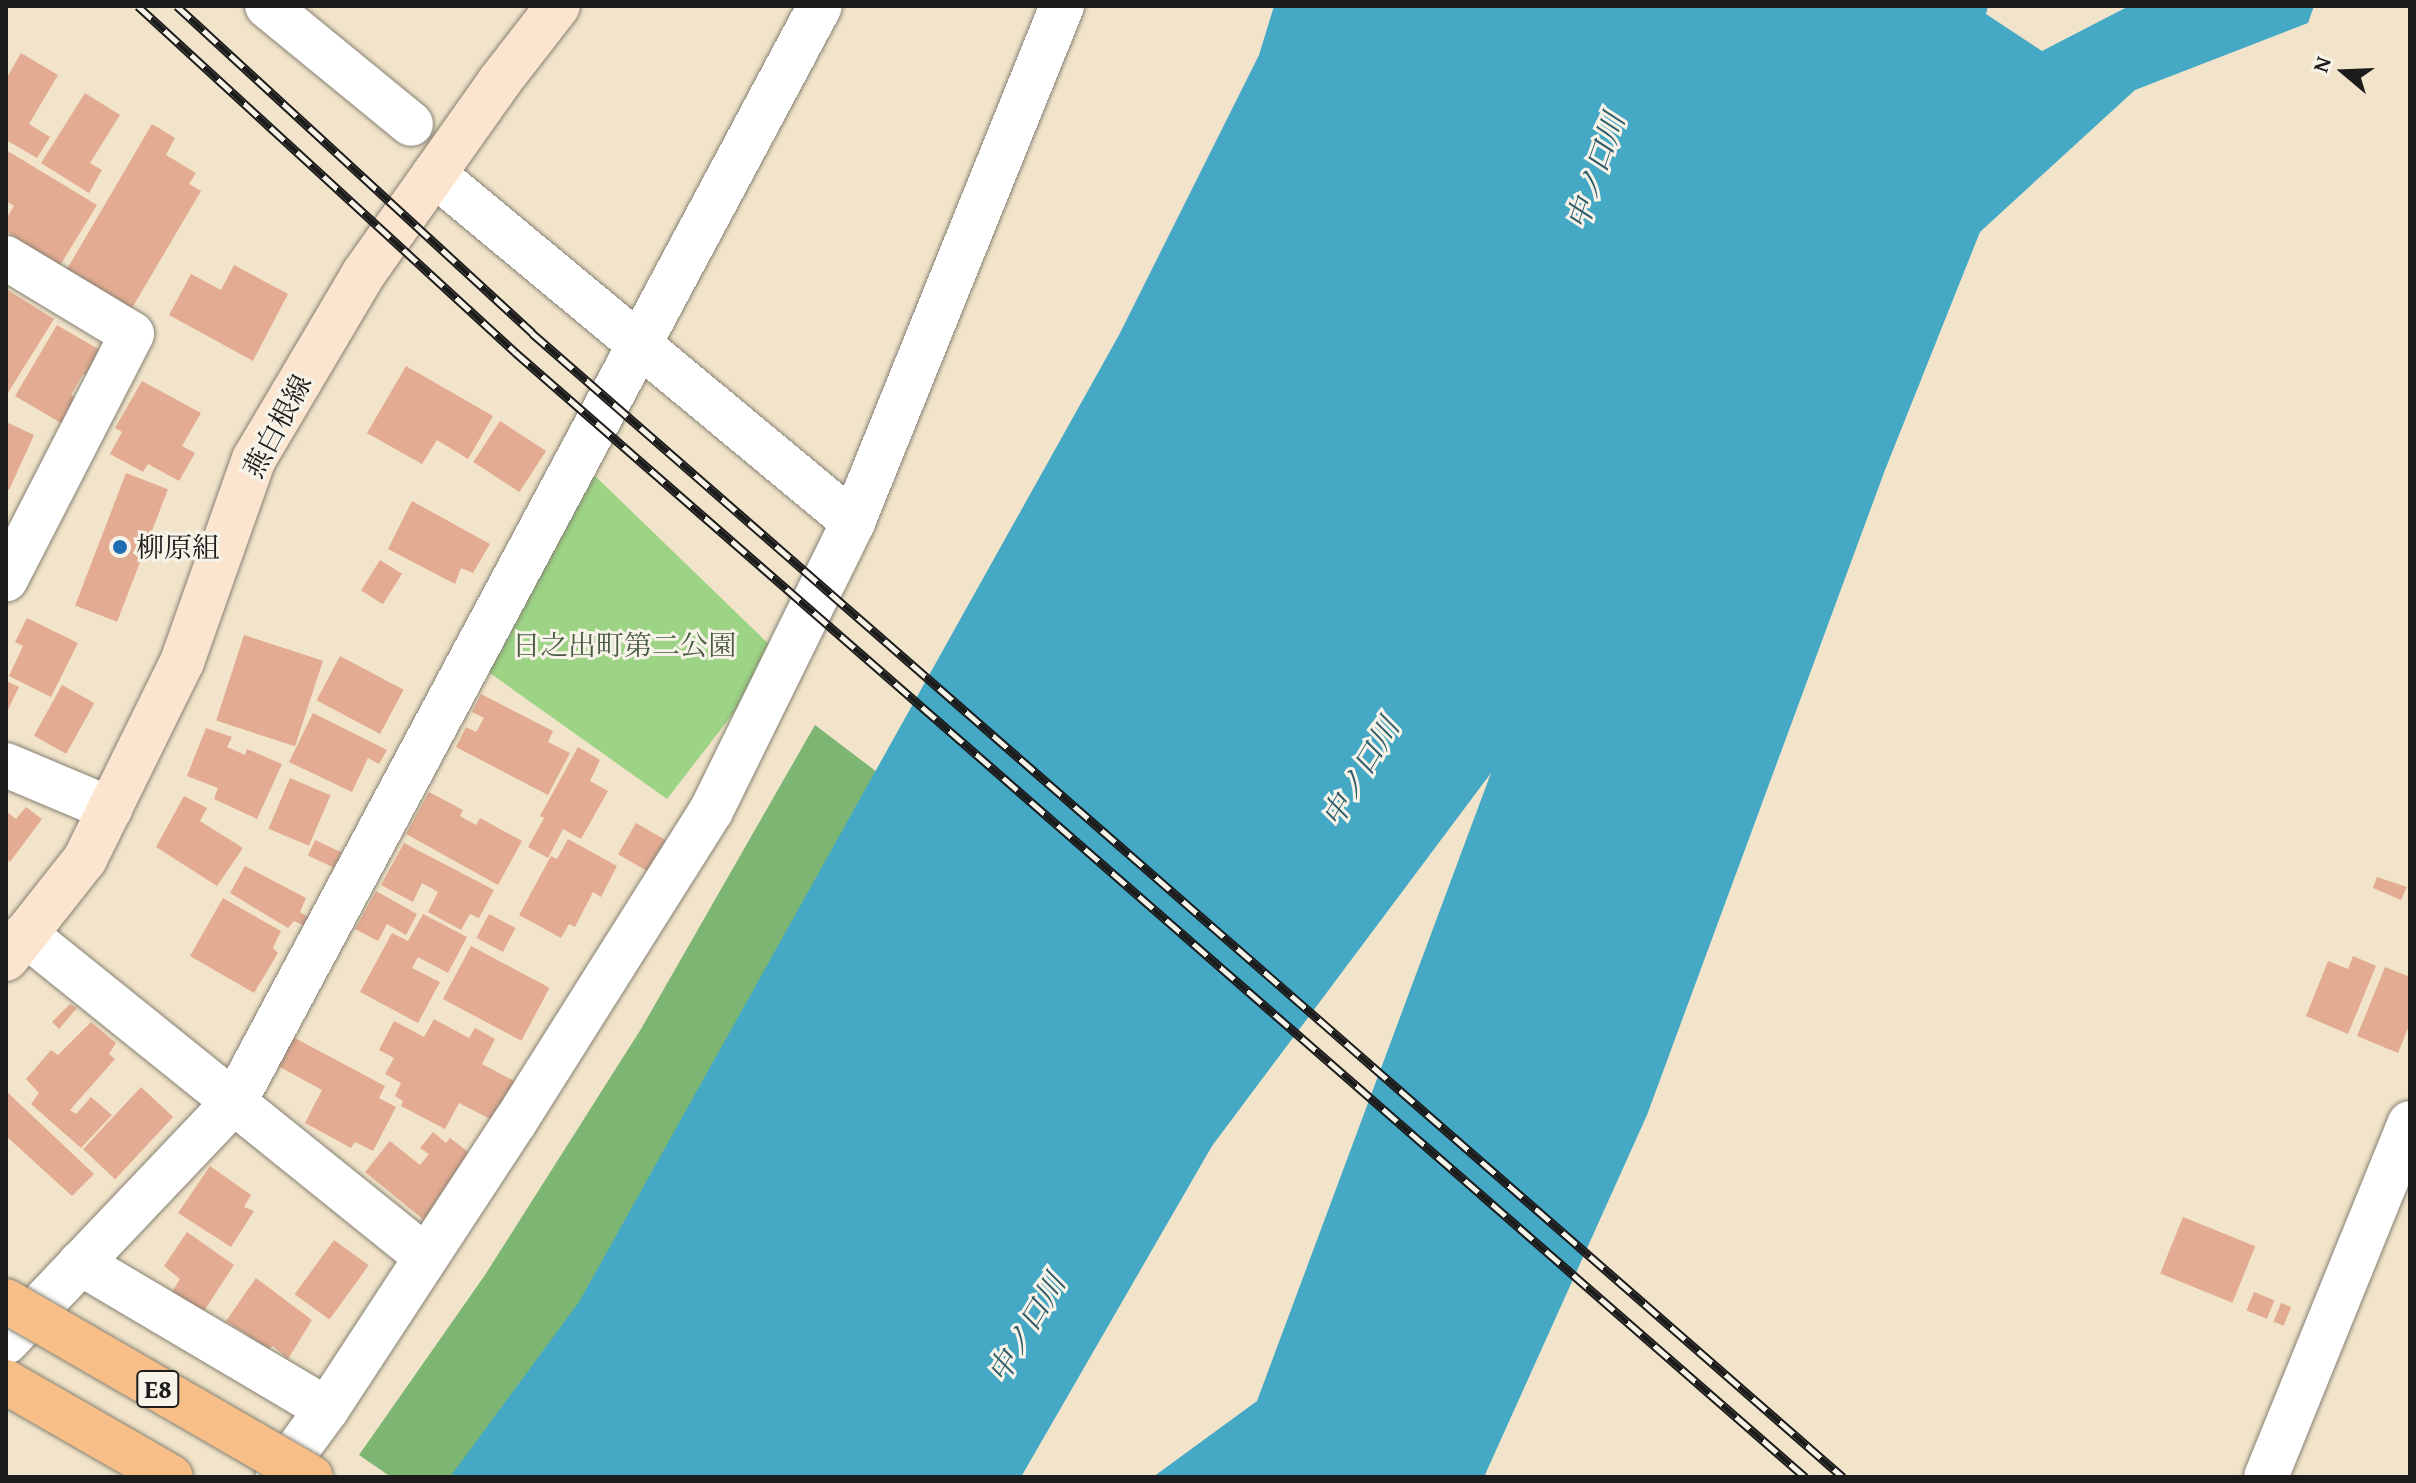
<!DOCTYPE html>
<meta charset="utf-8">
<style>
body{margin:0}
#map{position:relative;width:2416px;height:1483px;overflow:hidden;background:#f1e4ca;font-family:"Gentium Book Plus","Noto Serif JP",serif}
div>[style]{position:absolute}
[style*='--x']{left:calc(var(--x)*1px);top:calc(var(--y)*1px);width:calc(var(--w)*1px);rotate:calc(var(--a)*1deg)}
.green>*{inset:0;background:#9cd385}
.forest>*{inset:0;background:#7db572}
.water>*{inset:0;background:#45a8c4}
.building>*{inset:0;background:#e3ac92;transform-origin:0 0}
.roads{filter:drop-shadow(0 0 2px #868073) drop-shadow(0 0 2px #868073)}
.minor>*{height:44px;margin:-22px;padding:0 22px;transform-origin:22px;border-radius:22px;background:#fff}
.secondary>*{height:44px;margin:-22px;padding:0 22px;transform-origin:22px;border-radius:22px;background:#fce5cf}
.motorway>*{height:44px;margin:-22px;padding:0 22px;transform-origin:22px;border-radius:22px;background:#f7be87}
.rail>*{height:9px;margin-top:-4.5px;transform-origin:0;background:repeating-linear-gradient(90deg,#f7f3e8 0 18px,#1c1c1c 0 36px);box-sizing:border-box;border-block:2px solid #1c1c1c}
.bridges{filter:drop-shadow(0 0 2px #868073) drop-shadow(0 0 2px #868073)}
.motorway-bridge>*{height:44px;margin:-22px;padding:0 22px;transform-origin:22px;border-radius:22px;background:#f7be87}
.dots>*{width:22px;height:22px;translate:-50% -50%;box-sizing:border-box;border:4px solid #f7f3e8;border-radius:50%}
span{translate:-50% -50%;white-space:nowrap;text-align:center;line-height:1.15;-webkit-text-stroke:6px #f7f3e8;paint-order:stroke}
.shield-label span{padding:2px 6px;background:#f7f3e8;border:2px solid;border-radius:6px;-webkit-text-stroke-width:0}
.shield-label{font-size:26px;color:#1c1c1c;font-weight:700}
.street-label{font-size:28px;color:#1c1c1c}
.poi-label{font-size:28px;color:#1c1c1c}
.left{translate:0 -50%;text-align:left}
.park-label{font-size:28px;color:#495c41}
.water-label{font-size:30px;color:#2e5b68;font-style:italic}
.frame{position:absolute;inset:0;border:8px solid #1c1c1c;pointer-events:none}
.north{position:absolute;left:2304px;top:32px;width:80px;height:80px;-webkit-text-stroke:6px #f7f3e8;paint-order:stroke;rotate:289deg;font-size:22px;font-weight:700;line-height:32px;text-align:center;color:#1c1c1c}
.north::after{content:'';display:block;margin:auto;width:28px;height:36px;background:#1c1c1c;clip-path:polygon(50% 0,100% 100%,50% 72%,0 100%)}
</style>
<div id="map">
<div class="green">
<div style="clip-path:polygon(591px 472px,779px 654px,667px 799px,487px 671px)"></div>
</div>
<div class="forest">
<div style="clip-path:polygon(815px 725px,898px 788px,486px 1477px,391px 1477px,359px 1455px,485px 1275px,641px 1029px)"></div>
</div>
<div class="water">
<div style="clip-path:polygon(1274px 6px,1988px 6px,1986px 14px,2042px 51px,2129px 6px,2314px 6px,2308px 23px,2135px 90px,1980px 232px,1885px 470px,1647px 1115px,1484px 1477px,1153px 1477px,1257px 1401px,1491px 773px,1212px 1146px,1021px 1477px,450px 1477px,579px 1302px,1119px 335px,1259px 55px)"></div>
</div>
<div class="building">
<div style="clip-path:polygon(21px 53px,58px 75px,29px 124px,50px 137px,37px 158px,6px 140px,6px 79px)"></div>
<div style="clip-path:polygon(85px 93px,120px 115px,90px 163px,102px 170px,89px 193px,41px 163px)"></div>
<div style="clip-path:polygon(152px 124px,175px 138px,166px 155px,196px 173px,189px 184px,201px 191px,125px 320px,60px 281px)"></div>
<div style="clip-path:polygon(6px 150px,97px 205px,53px 277px,11px 252px,19px 240px,6px 231px,6px 219px,14px 206px,6px 201px)"></div>
<div style="clip-path:polygon(234px 265px,288px 294px,253px 361px,169px 315px,191px 274px,221px 290px)"></div>
<div style="clip-path:polygon(6px 289px,54px 319px,6px 396px)"></div>
<div style="clip-path:polygon(57px 325px,105px 353px,91px 378px,83px 374px,71px 395px,85px 404px,71px 429px,15px 396px)"></div>
<div style="clip-path:polygon(406px 366px,493px 416px,468px 459px,437px 440px,422px 464px,367px 433px)"></div>
<div style="clip-path:polygon(142px 381px,201px 413px,182px 446px,195px 453px,179px 481px,148px 464px,143px 472px,110px 454px,122px 432px,115px 428px)"></div>
<div style="left:500px;top:421px;width:55px;height:49px;rotate:33deg"></div>
<div style="clip-path:polygon(6px 422px,34px 435px,9px 490px,6px 489px)"></div>
<div style="left:126px;top:473px;width:45px;height:142px;rotate:21deg"></div>
<div style="clip-path:polygon(412px 501px,490px 544px,473px 573px,461px 568px,455px 584px,388px 549px)"></div>
<div style="left:380px;top:560px;width:26px;height:36px;rotate:32deg"></div>
<div style="clip-path:polygon(27px 618px,78px 643px,51px 697px,9px 676px,23px 646px,15px 642px)"></div>
<div style="left:244px;top:635px;width:83px;height:90px;rotate:18deg"></div>
<div style="left:340px;top:656px;width:72px;height:50px;rotate:28deg"></div>
<div style="clip-path:polygon(6px 681px,19px 687px,6px 714px)"></div>
<div style="left:62px;top:685px;width:37px;height:58px;rotate:29deg"></div>
<div style="clip-path:polygon(481px 694px,553px 731px,548px 742px,570px 753px,548px 795px,456px 747px,466px 727px,476px 732px,484px 718px,472px 712px)"></div>
<div style="clip-path:polygon(313px 713px,387px 750px,379px 764px,368px 758px,352px 792px,289px 762px)"></div>
<div style="clip-path:polygon(206px 728px,232px 737px,227px 747px,245px 755px,247px 749px,282px 764px,257px 819px,214px 799px,218px 788px,187px 776px)"></div>
<div style="clip-path:polygon(578px 747px,600px 760px,590px 781px,608px 791px,581px 839px,563px 829px,548px 858px,528px 847px,544px 818px,540px 816px)"></div>
<div style="left:290px;top:778px;width:44px;height:55px;rotate:23deg"></div>
<div style="clip-path:polygon(429px 792px,463px 810px,460px 816px,476px 825px,480px 818px,522px 841px,498px 885px,406px 834px)"></div>
<div style="clip-path:polygon(184px 796px,207px 808px,200px 821px,243px 848px,217px 886px,156px 847px)"></div>
<div style="clip-path:polygon(26px 807px,42px 819px,10px 862px,6px 859px,6px 811px,16px 819px)"></div>
<div style="left:636px;top:823px;width:39px;height:36px;rotate:30deg"></div>
<div style="clip-path:polygon(568px 839px,617px 866px,601px 897px,593px 892px,575px 927px,569px 924px,561px 938px,519px 915px,551px 856px,557px 859px)"></div>
<div style="left:315px;top:840px;width:29px;height:17px;rotate:25deg"></div>
<div style="clip-path:polygon(404px 843px,494px 890px,479px 918px,470px 914px,461px 930px,428px 912px,438px 892px,422px 883px,413px 902px,381px 885px)"></div>
<div style="clip-path:polygon(245px 866px,306px 898px,300px 912px,308px 917px,305px 926px,294px 921px,288px 928px,230px 893px)"></div>
<div style="clip-path:polygon(2377px 877px,2407px 887px,2401px 900px,2373px 888px)"></div>
<div style="clip-path:polygon(376px 891px,417px 914px,406px 935px,387px 924px,378px 941px,355px 929px)"></div>
<div style="clip-path:polygon(223px 898px,281px 931px,273px 948px,278px 953px,254px 993px,190px 956px)"></div>
<div style="clip-path:polygon(423px 914px,467px 937px,448px 973px,418px 957px,412px 968px,440px 982px,418px 1023px,360px 992px,392px 933px,408px 941px)"></div>
<div style="left:489px;top:914px;width:30px;height:27px;rotate:28deg"></div>
<div style="left:471px;top:946px;width:89px;height:60px;rotate:28deg"></div>
<div style="clip-path:polygon(2353px 956px,2376px 966px,2348px 1034px,2306px 1016px,2328px 961px,2348px 969px)"></div>
<div style="clip-path:polygon(2385px 967px,2410px 977px,2410px 1023px,2398px 1053px,2357px 1036px)"></div>
<div style="clip-path:polygon(70px 1004px,77px 1008px,59px 1029px,52px 1022px)"></div>
<div style="clip-path:polygon(434px 1019px,469px 1038px,475px 1028px,495px 1039px,482px 1064px,518px 1083px,496px 1122px,459px 1103px,445px 1129px,401px 1106px,403px 1101px,395px 1096px,401px 1083px,385px 1074px,394px 1058px,379px 1050px,394px 1021px,424px 1037px)"></div>
<div style="clip-path:polygon(91px 1022px,116px 1043px,109px 1054px,115px 1059px,70px 1110px,76px 1114px,91px 1097px,112px 1115px,81px 1148px,31px 1104px,39px 1093px,26px 1079px,51px 1050px,58px 1055px)"></div>
<div style="clip-path:polygon(293px 1037px,385px 1086px,379px 1098px,396px 1107px,373px 1151px,355px 1142px,351px 1148px,305px 1123px,322px 1090px,278px 1066px)"></div>
<div style="left:141px;top:1087px;width:44px;height:85px;rotate:43deg"></div>
<div style="clip-path:polygon(6px 1091px,94px 1174px,72px 1196px,6px 1136px)"></div>
<div style="clip-path:polygon(433px 1132px,446px 1143px,450px 1138px,475px 1157px,424px 1220px,365px 1172px,390px 1141px,420px 1165px,429px 1154px,420px 1148px)"></div>
<div style="clip-path:polygon(210px 1166px,251px 1195px,244px 1207px,254px 1211px,231px 1247px,178px 1213px)"></div>
<div style="left:2183px;top:1217px;width:78px;height:61px;rotate:22deg"></div>
<div style="clip-path:polygon(187px 1232px,234px 1265px,202px 1314px,170px 1295px,180px 1279px,164px 1266px)"></div>
<div style="left:334px;top:1240px;width:43px;height:67px;rotate:36deg"></div>
<div style="clip-path:polygon(256px 1278px,312px 1320px,288px 1359px,273px 1346px,268px 1349px,226px 1321px)"></div>
<div style="left:2254px;top:1292px;width:22px;height:20px;rotate:22deg"></div>
<div style="left:2281px;top:1303px;width:11px;height:20px;rotate:22deg"></div>
</div>
<div class="roads">
<div class="minor">
<div style="--x:267;--y:6;--w:186;--a:39.3"></div>
<div style="--x:434;--y:174;--w:545;--a:39.71"></div>
<div style="--x:853;--y:522;--w:557;--a:-67.95"></div>
<div style="--x:6;--y:258;--w:147;--a:31.1"></div>
<div style="--x:132;--y:334;--w:276;--a:117.2"></div>
<div style="--x:6;--y:765;--w:113;--a:22.9"></div>
<div style="--x:25;--y:934;--w:515;--a:38.85"></div>
<div style="--x:80;--y:1263;--w:287;--a:30.6"></div>
<div style="--x:327;--y:1409;--w:84;--a:126.3"></div>
<div style="--x:6;--y:1342;--w:332;--a:-46.5"></div>
<div style="--x:235;--y:1101;--w:1241;--a:-61.89"></div>
<div style="--x:327;--y:1409;--w:343;--a:-56.8"></div>
<div style="--x:515;--y:1122;--w:368;--a:-57.8"></div>
<div style="--x:711;--y:811;--w:322;--a:-63.8"></div>
<div style="--x:2266;--y:1477;--w:382;--a:-67.9"></div>
</div>
<div class="secondary">
<div style="--x:6;--y:959;--w:127;--a:-51.7"></div>
<div style="--x:85;--y:859;--w:220;--a:-63.8"></div>
<div style="--x:182;--y:662;--w:215;--a:-70.5"></div>
<div style="--x:254;--y:459;--w:216;--a:-59.4"></div>
<div style="--x:364;--y:273;--w:234;--a:-54.7"></div>
<div style="--x:499;--y:82;--w:96;--a:-52.2"></div>
</div>
<div class="motorway">
<div style="--x:6;--y:1382;--w:190;--a:29.9"></div>
</div>
</div>
<div class="rail">
<div style="--x:138;--y:6;--w:512;--a:42.54"></div>
<div style="--x:515;--y:352;--w:1712;--a:41.09"></div>
<div style="--x:177;--y:6;--w:483;--a:42.6"></div>
<div style="--x:532;--y:333;--w:1740;--a:41.11"></div>
</div>
<div class="bridges">
<div class="motorway-bridge">
<div style="--x:6;--y:1301;--w:352;--a:30"></div>
</div>
</div>
<div class="dots">
<div style="left:120px;top:547px;background:#1f6fb2"></div>
</div>
<div class="shield-label">
<span style="left:158px;top:1389px">E8</span>
</div>
<div class="street-label">
<span style="left:277px;top:426px;rotate:-62deg">燕白根線</span>
</div>
<div class="poi-label">
<span class="left" style="left:136px;top:547px">柳原組</span>
</div>
<div class="park-label">
<span style="left:624px;top:645px">日之出町第二公園</span>
</div>
<div class="water-label">
<span style="left:1595px;top:171px;rotate:-71deg">中ノ口川</span>
<span style="left:1360px;top:772px;rotate:-59deg">中ノ口川</span>
<span style="left:1026px;top:1328px;rotate:-59deg">中ノ口川</span>
</div>
<div class="frame"></div>
<div class="north">N</div>
</div>
